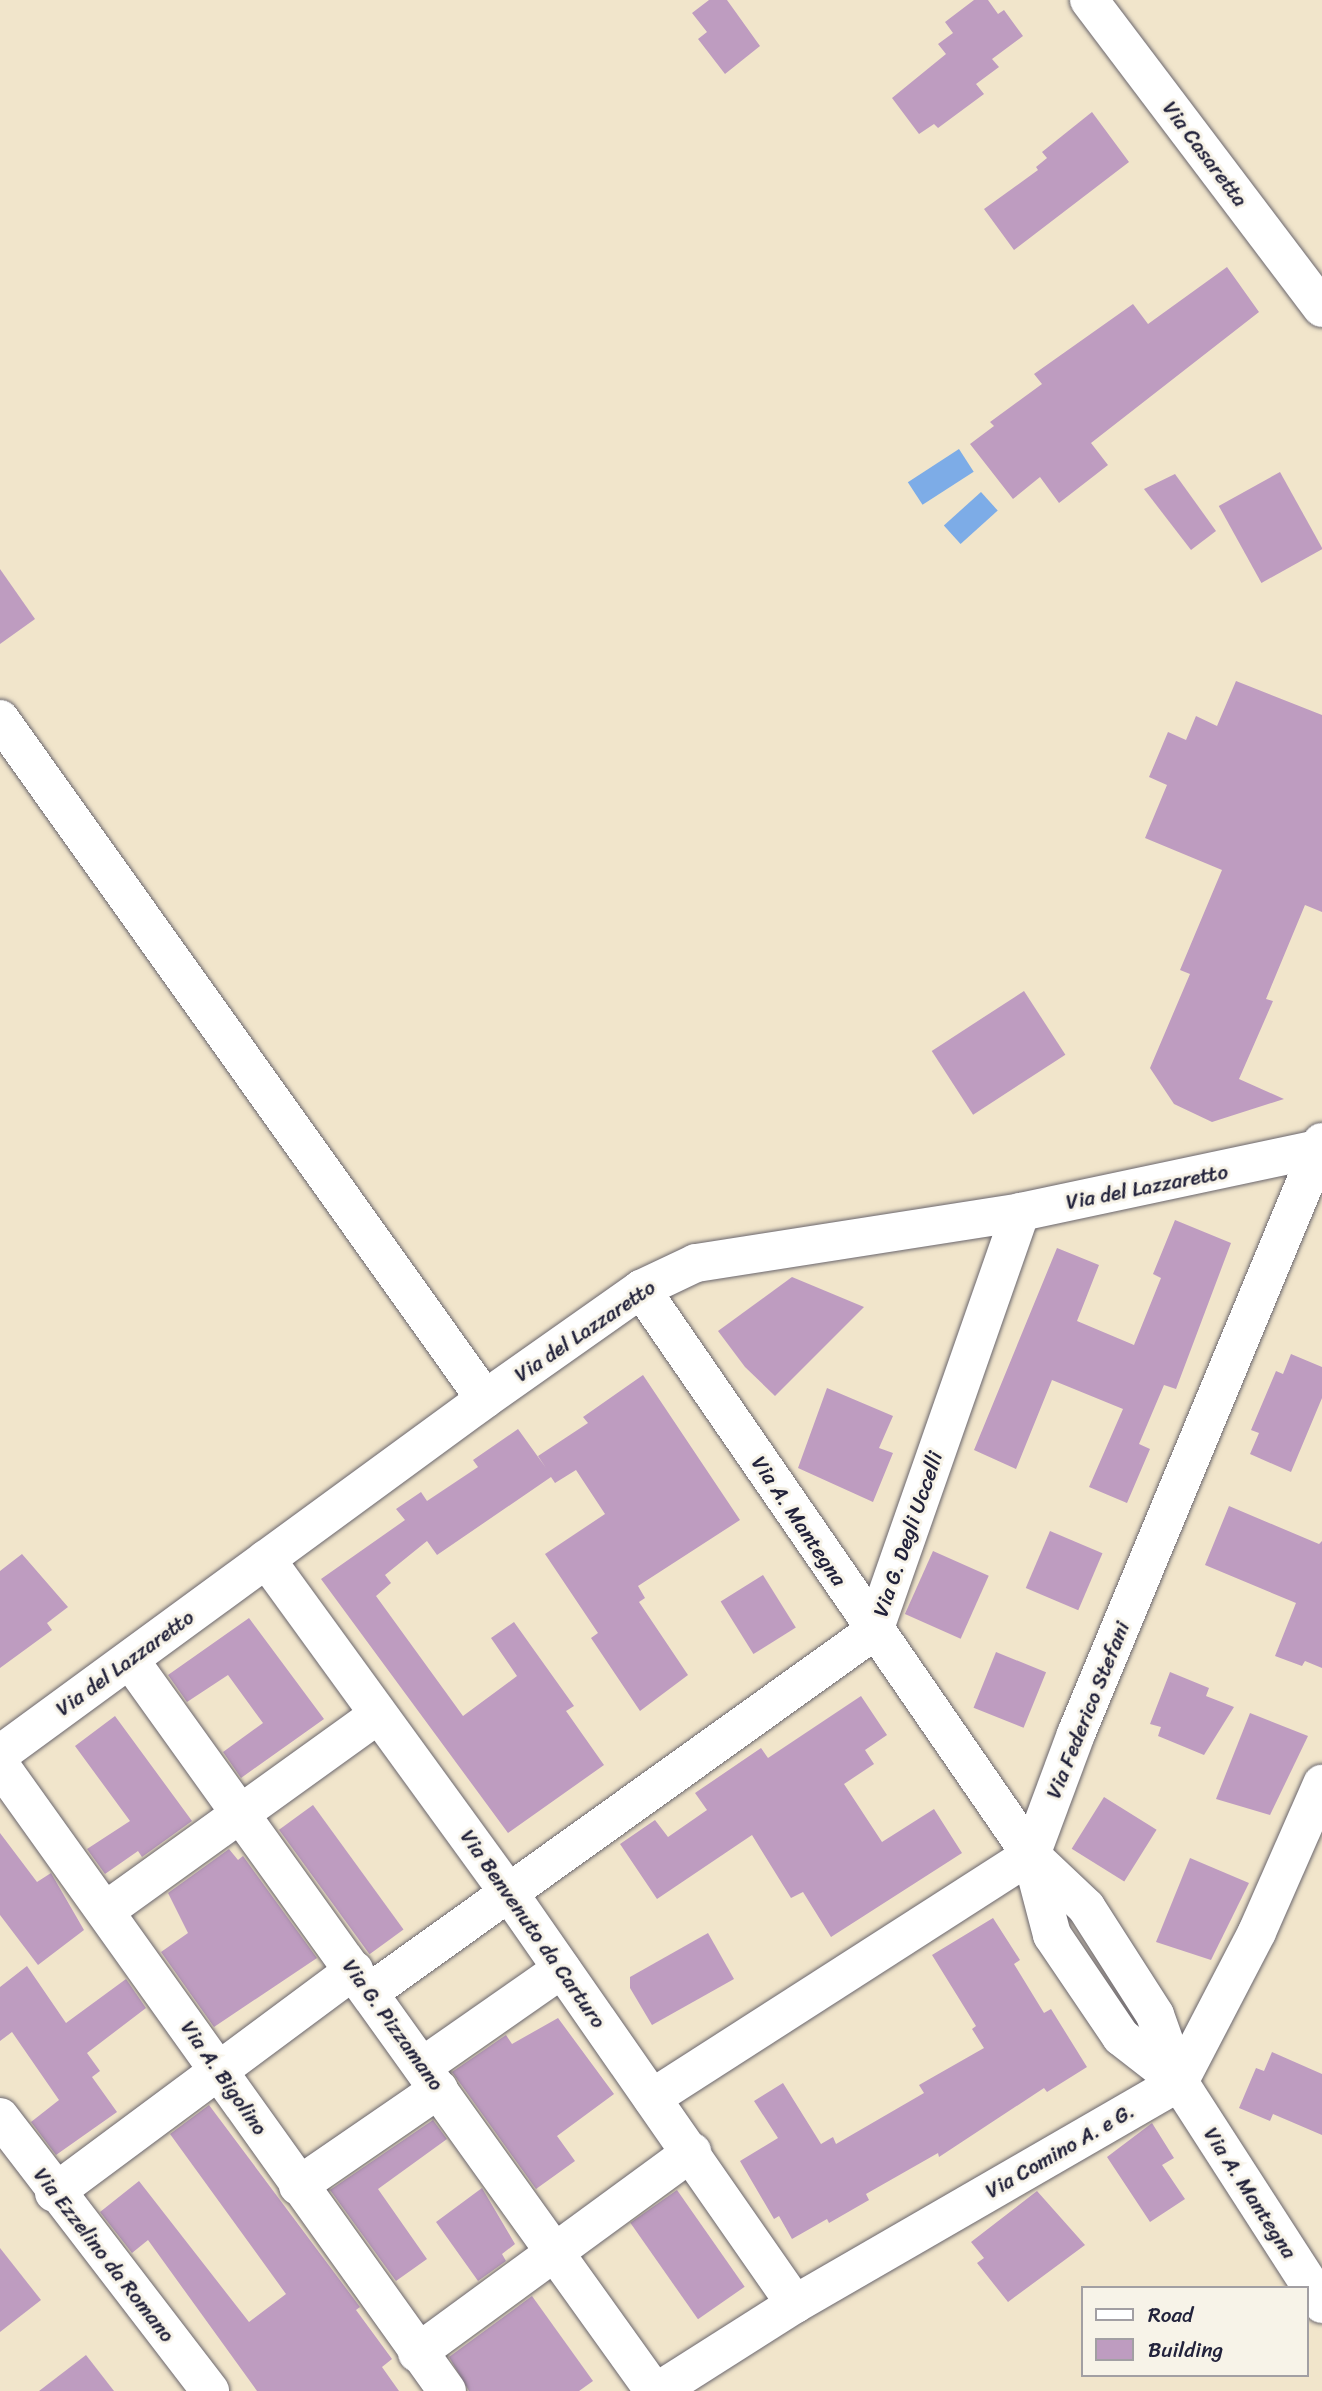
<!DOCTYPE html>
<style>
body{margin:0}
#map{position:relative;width:1322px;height:2391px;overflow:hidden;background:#f1e5cb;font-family:Sriracha,sans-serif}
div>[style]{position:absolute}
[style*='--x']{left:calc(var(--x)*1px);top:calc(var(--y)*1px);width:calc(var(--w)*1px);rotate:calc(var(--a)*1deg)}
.water>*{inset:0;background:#7dace7;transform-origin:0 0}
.building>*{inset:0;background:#be9cc0;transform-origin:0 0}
.roads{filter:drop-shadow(0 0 2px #6a666d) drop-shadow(0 0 2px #6a666d)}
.minor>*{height:38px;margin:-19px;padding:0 19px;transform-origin:19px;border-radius:19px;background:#fff}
span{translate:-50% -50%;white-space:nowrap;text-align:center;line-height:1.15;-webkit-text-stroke:6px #f7f3e8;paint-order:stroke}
.street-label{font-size:21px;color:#22223b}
.legend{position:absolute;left:1081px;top:2286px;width:228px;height:91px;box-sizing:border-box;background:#f7f3e8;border:2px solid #a29fa3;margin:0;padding:9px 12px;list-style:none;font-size:21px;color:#22223b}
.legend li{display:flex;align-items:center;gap:14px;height:35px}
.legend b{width:35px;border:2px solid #a29fa3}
</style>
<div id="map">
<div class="water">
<div style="left:959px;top:449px;width:27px;height:61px;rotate:57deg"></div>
<div style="left:981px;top:492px;width:25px;height:50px;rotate:48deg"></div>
</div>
<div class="building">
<div style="clip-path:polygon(709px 0,727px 0,760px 46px,725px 74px,698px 39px,707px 32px,692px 13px)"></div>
<div style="clip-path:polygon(974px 0,988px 0,998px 14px,1004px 10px,1023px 36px,992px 59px,999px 67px,976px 84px,984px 94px,938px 128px,934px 124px,919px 134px,892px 98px,946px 54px,938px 44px,953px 33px,945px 22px)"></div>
<div style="clip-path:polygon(1092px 112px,1129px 162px,1014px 250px,984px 209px,1038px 170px,1036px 167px,1047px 158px,1042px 152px)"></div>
<div style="clip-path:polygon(1227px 267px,1259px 312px,1091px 443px,1108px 465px,1059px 503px,1040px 477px,1013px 499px,970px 444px,994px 426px,990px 422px,1042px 384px,1034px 374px,1133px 304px,1148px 324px)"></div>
<div style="left:1280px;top:472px;width:88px;height:70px;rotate:61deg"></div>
<div style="clip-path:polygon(1175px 474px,1216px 531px,1191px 550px,1144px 489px)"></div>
<div style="clip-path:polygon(0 569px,35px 619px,0 644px)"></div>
<div style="clip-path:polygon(1236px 681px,1322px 715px,1322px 912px,1305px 905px,1266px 999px,1273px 1001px,1239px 1079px,1284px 1099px,1212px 1122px,1174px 1104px,1150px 1068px,1190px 974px,1180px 970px,1222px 870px,1145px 838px,1167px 785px,1149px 777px,1168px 732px,1186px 740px,1196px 716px,1217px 726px)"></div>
<div style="left:1024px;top:991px;width:76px;height:110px;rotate:57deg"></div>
<div style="clip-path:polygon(1175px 1220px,1231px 1243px,1176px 1389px,1164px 1385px,1139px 1444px,1150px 1449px,1127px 1503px,1089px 1487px,1123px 1409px,1052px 1380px,1016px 1469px,974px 1450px,1057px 1248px,1099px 1265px,1077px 1321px,1134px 1345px,1161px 1278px,1153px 1274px)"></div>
<div style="clip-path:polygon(792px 1277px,864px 1307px,775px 1396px,745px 1367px,718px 1331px)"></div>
<div style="clip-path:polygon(1291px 1354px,1322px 1367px,1322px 1398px,1291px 1472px,1250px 1454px,1259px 1433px,1251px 1430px,1276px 1371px,1283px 1374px)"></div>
<div style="clip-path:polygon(643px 1375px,740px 1520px,638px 1586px,645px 1598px,639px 1602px,688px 1675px,640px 1711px,591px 1638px,598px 1633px,545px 1554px,605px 1514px,576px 1470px,555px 1483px,551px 1477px,437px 1555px,427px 1541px,385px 1575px,391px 1583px,376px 1596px,463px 1716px,517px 1676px,491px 1638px,514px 1622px,574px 1706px,566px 1711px,604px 1765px,508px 1833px,321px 1579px,405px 1520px,396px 1509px,421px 1492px,427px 1501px,478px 1467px,473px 1460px,518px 1429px,546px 1468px,538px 1456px,588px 1423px,583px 1417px)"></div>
<div style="clip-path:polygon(827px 1388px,893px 1416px,879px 1448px,893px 1453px,873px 1502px,798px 1468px)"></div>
<div style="clip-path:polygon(1229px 1506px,1319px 1544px,1322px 1541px,1322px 1668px,1305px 1661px,1302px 1666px,1275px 1656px,1296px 1603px,1205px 1565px)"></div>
<div style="left:1050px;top:1531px;width:57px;height:62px;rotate:23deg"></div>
<div style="left:933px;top:1551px;width:61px;height:69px;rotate:24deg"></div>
<div style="clip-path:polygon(22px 1554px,68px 1607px,47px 1623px,52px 1630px,0 1668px,0 1571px)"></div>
<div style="left:763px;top:1575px;width:62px;height:50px;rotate:58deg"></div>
<div style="clip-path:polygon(249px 1618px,324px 1719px,241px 1778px,223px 1752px,263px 1723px,228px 1675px,187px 1702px,168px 1675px)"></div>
<div style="left:996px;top:1652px;width:54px;height:60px;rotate:22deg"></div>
<div style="clip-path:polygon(1170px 1672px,1209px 1688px,1206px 1696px,1234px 1707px,1204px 1755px,1158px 1736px,1161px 1727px,1150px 1724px)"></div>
<div style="clip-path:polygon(861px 1696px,887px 1735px,865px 1750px,874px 1764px,844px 1784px,882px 1842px,934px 1809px,962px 1853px,831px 1937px,803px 1892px,791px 1898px,752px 1835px,657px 1899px,620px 1844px,655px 1820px,668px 1837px,707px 1810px,695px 1793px,761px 1748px,768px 1758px)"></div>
<div style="clip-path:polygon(1250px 1713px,1308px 1736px,1270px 1815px,1216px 1799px)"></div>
<div style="clip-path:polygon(115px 1716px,192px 1821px,142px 1857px,138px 1851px,105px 1874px,87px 1849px,130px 1821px,75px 1746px)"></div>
<div style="left:1104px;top:1797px;width:62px;height:61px;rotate:32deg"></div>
<div style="left:313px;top:1805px;width:154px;height:42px;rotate:54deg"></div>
<div style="clip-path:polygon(0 1833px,37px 1882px,51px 1873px,84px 1930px,38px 1965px,0 1915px)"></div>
<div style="clip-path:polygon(229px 1849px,238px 1860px,243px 1856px,317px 1958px,214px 2027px,161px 1952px,188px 1933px,168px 1893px)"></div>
<div style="clip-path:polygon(1190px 1858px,1249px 1883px,1211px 1960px,1156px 1942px)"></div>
<div style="clip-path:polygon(993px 1918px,1020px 1960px,1014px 1964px,1044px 2013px,1051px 2009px,1087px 2067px,1047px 2092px,1044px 2088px,939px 2157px,938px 2153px,866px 2194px,869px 2200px,829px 2223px,827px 2219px,792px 2239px,779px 2216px,774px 2219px,740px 2161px,778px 2138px,754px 2101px,783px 2083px,821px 2144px,833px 2137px,836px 2144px,924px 2093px,919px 2085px,984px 2048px,972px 2029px,976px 2026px,932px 1955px)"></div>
<div style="clip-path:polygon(708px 1933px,734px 1979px,652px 2025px,630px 1988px,630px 1977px)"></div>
<div style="clip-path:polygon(27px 1966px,66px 2023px,126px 1979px,146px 2008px,87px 2053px,100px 2071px,92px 2077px,117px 2112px,56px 2155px,31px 2122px,59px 2100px,12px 2032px,0 2041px,0 1987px)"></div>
<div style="clip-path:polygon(558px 2018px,614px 2094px,557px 2136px,575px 2161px,536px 2189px,452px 2072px,506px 2035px,512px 2044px)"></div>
<div style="clip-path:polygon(1272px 2052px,1322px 2074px,1322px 2135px,1273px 2114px,1270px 2121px,1239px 2108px,1256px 2068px,1264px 2071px)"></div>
<div style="clip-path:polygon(209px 2105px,360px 2307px,356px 2310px,392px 2359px,382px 2367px,399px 2391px,257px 2391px,148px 2240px,132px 2253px,100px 2212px,139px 2181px,249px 2322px,286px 2294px,170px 2134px)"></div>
<div style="clip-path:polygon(433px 2120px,447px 2139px,378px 2189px,427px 2259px,396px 2281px,330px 2190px)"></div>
<div style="clip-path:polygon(1152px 2123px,1174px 2158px,1162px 2165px,1185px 2199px,1150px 2222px,1107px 2157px)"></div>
<div style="clip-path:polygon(482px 2188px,515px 2244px,502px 2254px,506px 2261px,478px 2281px,436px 2222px)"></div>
<div style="left:677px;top:2190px;width:118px;height:57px;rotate:55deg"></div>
<div style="clip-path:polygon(1037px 2191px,1085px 2245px,1008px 2302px,977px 2263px,984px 2258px,971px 2242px)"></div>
<div style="clip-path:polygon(0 2248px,41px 2300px,0 2332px)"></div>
<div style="clip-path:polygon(532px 2296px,593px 2381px,579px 2391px,469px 2391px,449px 2357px)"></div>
<div style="clip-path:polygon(86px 2355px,114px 2391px,39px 2391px)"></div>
</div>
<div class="roads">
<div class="minor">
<div style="--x:1089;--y:0;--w:386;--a:52.9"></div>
<div style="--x:0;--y:719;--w:835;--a:54.5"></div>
<div style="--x:641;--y:1289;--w:687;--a:55.43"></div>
<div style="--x:1031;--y:1855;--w:76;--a:43.4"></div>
<div style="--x:1086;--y:1907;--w:128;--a:57.4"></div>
<div style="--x:1155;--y:2015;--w:71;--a:70.3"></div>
<div style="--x:1179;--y:2082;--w:264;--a:57.2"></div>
<div style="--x:266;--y:1559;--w:413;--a:54"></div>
<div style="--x:509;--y:1893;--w:501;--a:55.17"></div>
<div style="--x:130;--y:1660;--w:899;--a:54.37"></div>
<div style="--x:0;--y:1754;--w:601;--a:-36.2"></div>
<div style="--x:485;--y:1399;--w:191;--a:-35.2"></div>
<div style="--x:641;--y:1289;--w:61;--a:-25.3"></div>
<div style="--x:696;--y:1263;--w:329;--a:-8.9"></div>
<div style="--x:1021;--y:1212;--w:308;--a:-12"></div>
<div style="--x:0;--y:1765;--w:769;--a:54.47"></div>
<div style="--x:1031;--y:1855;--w:83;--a:75.3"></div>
<div style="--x:1052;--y:1935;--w:123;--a:55.9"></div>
<div style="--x:1121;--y:2037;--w:73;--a:37.8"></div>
<div style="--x:105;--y:1911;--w:336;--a:-35.7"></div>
<div style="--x:370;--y:1992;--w:620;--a:-35.61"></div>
<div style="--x:874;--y:1631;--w:444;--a:-70.7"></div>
<div style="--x:423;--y:2066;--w:169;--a:-34.9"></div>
<div style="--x:652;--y:2098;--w:450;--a:-32.7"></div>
<div style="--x:1031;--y:1855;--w:129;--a:-69.6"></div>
<div style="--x:1076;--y:1734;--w:641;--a:-67.44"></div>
<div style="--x:0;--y:2117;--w:345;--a:52.5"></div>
<div style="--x:298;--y:2186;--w:171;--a:-34.5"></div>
<div style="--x:54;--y:2193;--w:374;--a:-36.6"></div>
<div style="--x:417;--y:2353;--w:341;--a:-36.2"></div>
<div style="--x:658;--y:2391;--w:162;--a:-32.4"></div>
<div style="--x:795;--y:2304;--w:444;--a:-30"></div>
<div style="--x:1179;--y:2082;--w:169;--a:-62.5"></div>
<div style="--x:1257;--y:1932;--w:162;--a:-66.3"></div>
</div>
</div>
<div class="street-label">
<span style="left:1205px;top:154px;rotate:53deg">Via Casaretta</span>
<span style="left:1147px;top:1187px;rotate:-11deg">Via del Lazzaretto</span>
<span style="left:585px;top:1331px;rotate:-34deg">Via del Lazzaretto</span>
<span style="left:799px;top:1521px;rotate:56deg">Via A. Mantegna</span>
<span style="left:908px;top:1534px;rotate:-71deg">Via G. Degli Uccelli</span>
<span style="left:125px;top:1663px;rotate:-36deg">Via del Lazzaretto</span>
<span style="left:1088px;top:1710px;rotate:-68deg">Via Federico Stefani</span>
<span style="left:533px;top:1929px;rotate:55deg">Via Benvenuto da Carturo</span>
<span style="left:393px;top:2025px;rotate:54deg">Via G. Pizzamano</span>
<span style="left:224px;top:2078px;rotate:55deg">Via A. Bigolino</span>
<span style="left:1060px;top:2151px;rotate:-30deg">Via Comino A. e G.</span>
<span style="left:1250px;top:2193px;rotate:57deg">Via A. Mantegna</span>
<span style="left:104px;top:2255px;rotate:52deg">Via Ezzelino da Romano</span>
</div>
<ul class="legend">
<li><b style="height:9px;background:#fff"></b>Road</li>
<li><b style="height:19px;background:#be9cc0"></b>Building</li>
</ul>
</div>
